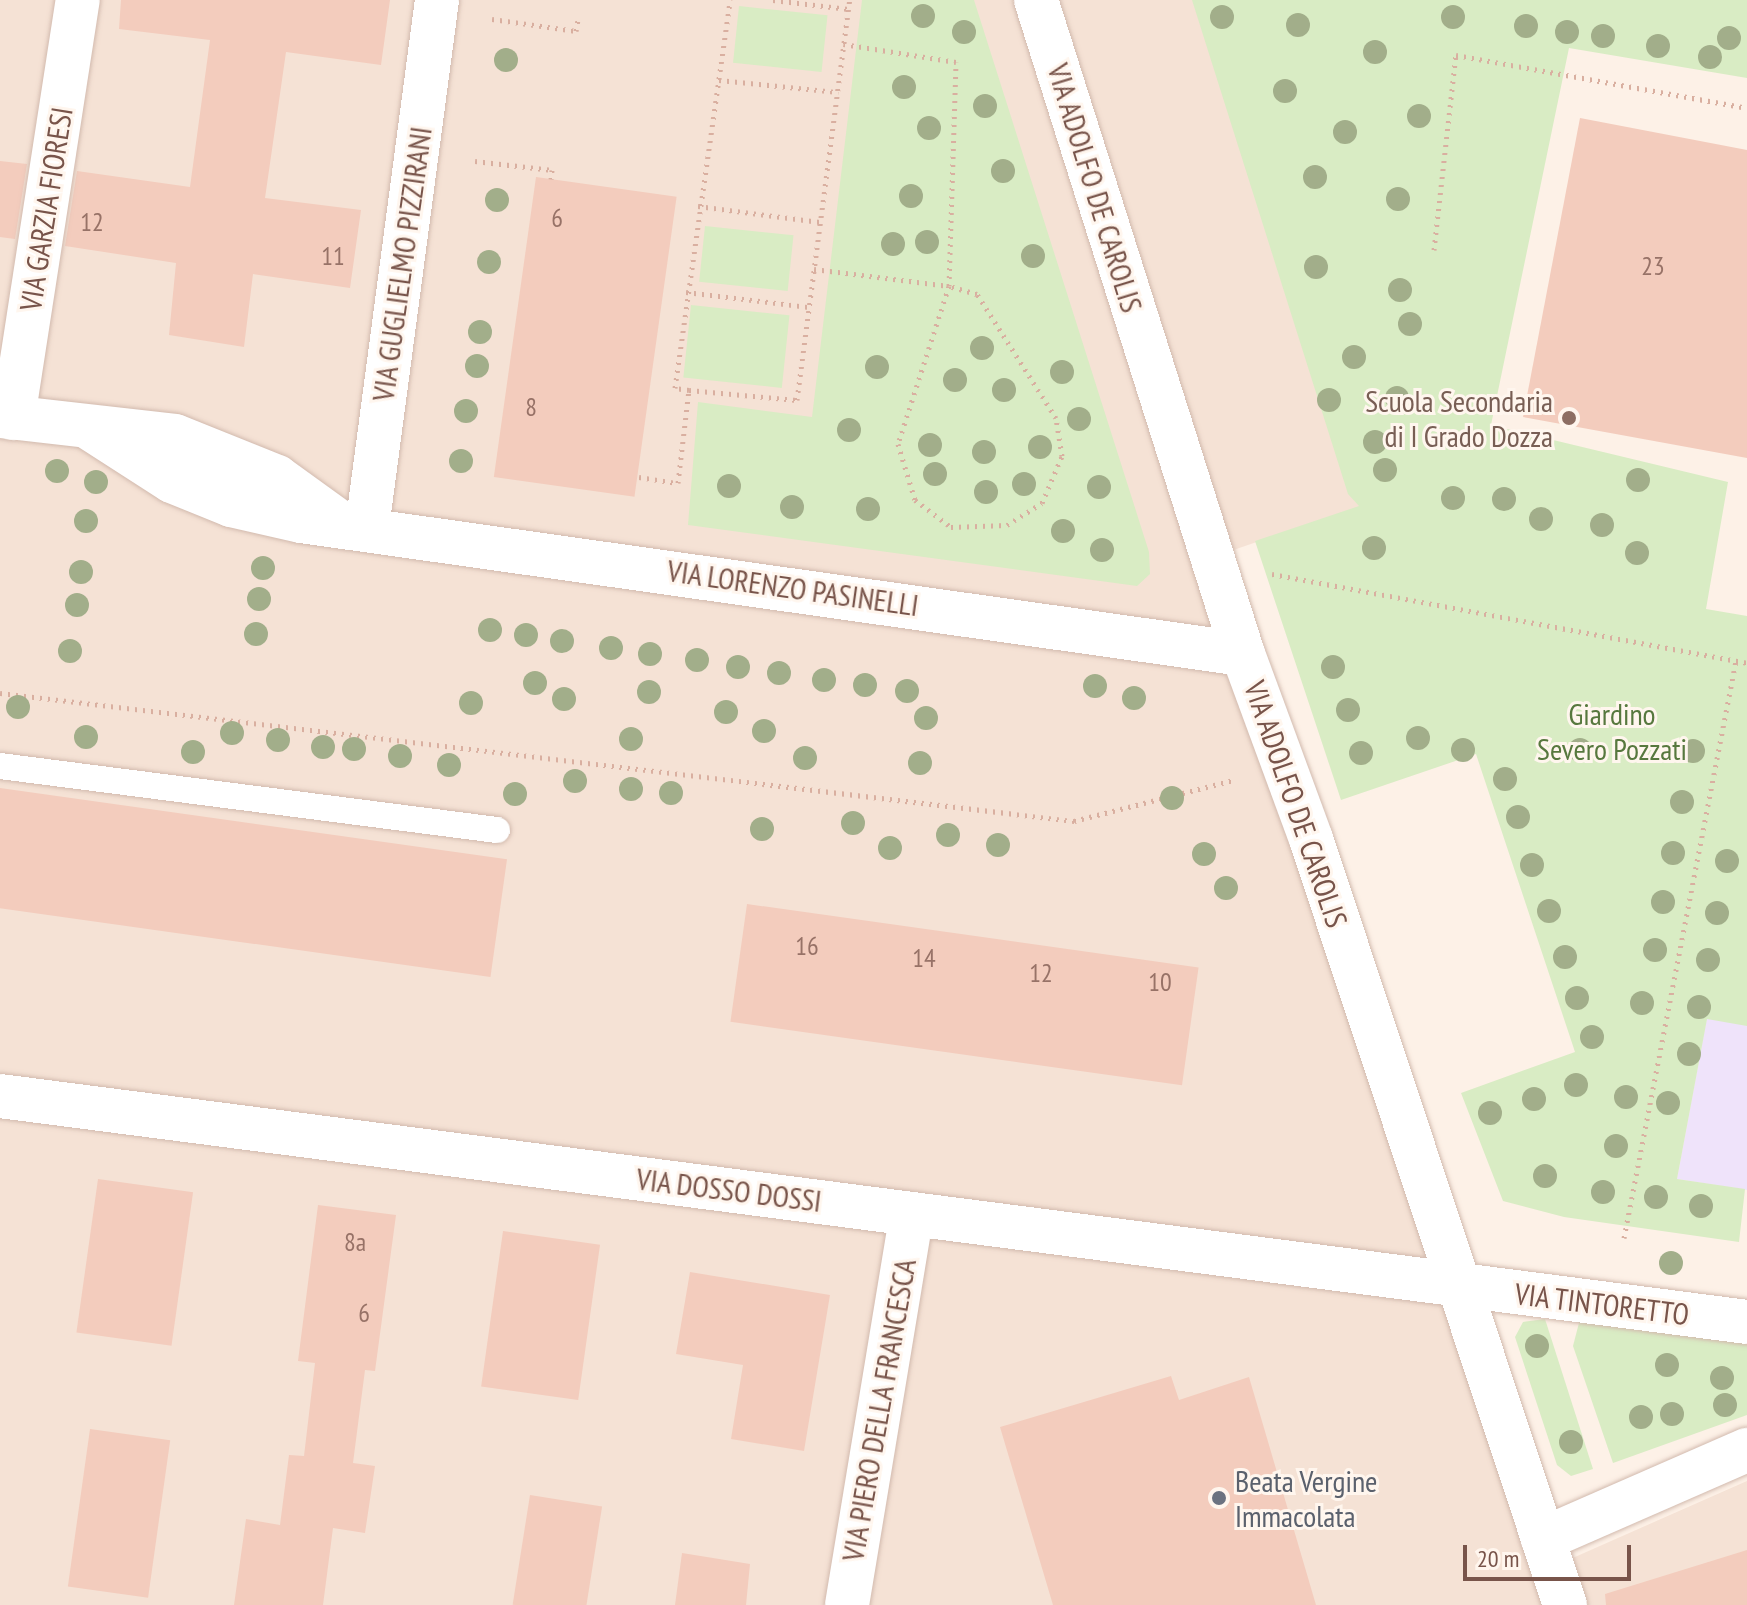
<!DOCTYPE html>
<style>
body{margin:0}
#map{position:relative;width:1747px;height:1605px;overflow:hidden;background:#fdf1e7;font-family:"PT Sans Narrow",sans-serif}
div>[style]{position:absolute}
[style*='--x']{left:calc(var(--x)*1px);top:calc(var(--y)*1px);width:calc(var(--w)*1px);rotate:calc(var(--a)*1deg)}
.residential>*{inset:0;background:#f5e2d5}
.education>*{inset:0;background:#efe3fa}
.green>*{inset:0;background:#d9ecc4;transform-origin:0 0}
.building>*{inset:0;background:#f3ccbd;transform-origin:0 0}
.path>*{height:5px;margin-top:-2.5px;transform-origin:0;background:repeating-linear-gradient(90deg,#d9afa0 0 2px,transparent 0 8px)}
.roads{filter:drop-shadow(0 0 2px #d2baae) drop-shadow(0 0 2px #d2baae)}
.service>*{height:26px;margin:-13px;padding:0 13px;transform-origin:13px;border-radius:13px;background:#fff}
.minor>*{height:44px;margin:-22px;padding:0 22px;transform-origin:22px;border-radius:22px;background:#fff}
.trees>*{width:24px;height:24px;margin:-12px;border-radius:50%;background:#a2ae8a}
.dots>*{width:22px;height:22px;translate:-50% -50%;box-sizing:border-box;border:4px solid #fff6ee;border-radius:50%}
span{translate:-50% -50%;white-space:nowrap;text-align:center;line-height:1.15;-webkit-text-stroke:6px #fff6ee;paint-order:stroke}
.number-label{font-size:26px;color:#977267}
.number-label span{-webkit-text-stroke-width:0}
.street-label{font-size:30px;color:#78544a}
.education-label{font-size:30px;color:#785e54}
.right{translate:-100% -50%;text-align:right}
.park-label{font-size:30px;color:#57783e}
.worship-label{font-size:30px;color:#5b616d}
.left{translate:0 -50%;text-align:left}
.scale{position:absolute;left:1463px;top:1545px;width:168px;height:36px;box-sizing:border-box;border:4px solid #78544a;border-top:0;padding-left:10px;font-size:24px;line-height:28px;white-space:nowrap;color:#78544a;-webkit-text-stroke:6px #fff6ee;paint-order:stroke}
</style>
<div id="map">
<div class="residential">
<div style="clip-path:polygon(0 0,1214px 0,1374px 502px,1213px 557px,1541px 1572px,1747px 1481px,1747px 1605px,0 1605px)"></div>
</div>
<div class="education">
<div style="clip-path:polygon(1747px 802px,1747px 1190px,1677px 1179px)"></div>
</div>
<div class="green">
<div style="clip-path:polygon(862px 0,974px 0,1149px 552px,1150px 574px,1137px 586px,688px 525px,698px 402px,812px 417px)"></div>
<div style="clip-path:polygon(1192px 0,1747px 0,1747px 78px,1569px 48px,1491px 425px,1728px 482px,1706px 609px,1747px 616px,1747px 1026px,1707px 1019px,1677px 1179px,1745px 1189px,1739px 1242px,1564px 1217px,1503px 1201px,1461px 1093px,1575px 1052px,1476px 754px,1341px 800px,1255px 541px,1359px 506px,1348px 494px)"></div>
<div style="left:739px;top:6px;width:89px;height:57px;rotate:6deg"></div>
<div style="left:705px;top:226px;width:89px;height:56px;rotate:6deg"></div>
<div style="left:691px;top:305px;width:99px;height:73px;rotate:6deg"></div>
<div style="clip-path:polygon(1545px 1319px,1593px 1469px,1571px 1476px,1557px 1465px,1515px 1337px,1523px 1322px)"></div>
<div style="clip-path:polygon(1580px 1319px,1747px 1340px,1747px 1415px,1613px 1463px,1573px 1346px)"></div>
</div>
<div class="building">
<div style="clip-path:polygon(121px 0,390px 0,381px 65px,286px 52px,280px 94px,265px 198px,361px 210px,350px 288px,253px 274px,244px 347px,169px 335px,176px 263px,65px 246px,77px 171px,190px 187px,210px 40px,119px 29px)"></div>
<div style="clip-path:polygon(1580px 118px,1747px 150px,1747px 458px,1523px 417px)"></div>
<div style="clip-path:polygon(0 161px,27px 164px,15px 239px,0 237px)"></div>
<div style="left:536px;top:177px;width:142px;height:303px;rotate:8deg"></div>
<div style="left:0;top:788px;width:512px;height:119px;rotate:8deg"></div>
<div style="left:747px;top:904px;width:456px;height:119px;rotate:8deg"></div>
<div style="left:98px;top:1179px;width:96px;height:155px;rotate:8deg"></div>
<div style="clip-path:polygon(318px 1205px,396px 1215px,375px 1371px,365px 1370px,353px 1463px,375px 1466px,365px 1533px,333px 1528px,323px 1605px,234px 1605px,246px 1519px,280px 1525px,289px 1455px,304px 1456px,315px 1363px,298px 1361px)"></div>
<div style="left:503px;top:1231px;width:98px;height:157px;rotate:8deg"></div>
<div style="clip-path:polygon(690px 1272px,830px 1295px,804px 1451px,731px 1439px,743px 1365px,676px 1354px)"></div>
<div style="clip-path:polygon(1171px 1376px,1179px 1400px,1249px 1377px,1316px 1605px,1053px 1605px,1000px 1427px)"></div>
<div style="left:90px;top:1429px;width:81px;height:159px;rotate:8deg"></div>
<div style="left:530px;top:1495px;width:73px;height:111px;rotate:9deg"></div>
<div style="clip-path:polygon(1747px 1550px,1747px 1605px,1606px 1605px,1605px 1594px)"></div>
<div style="clip-path:polygon(682px 1553px,750px 1564px,746px 1605px,675px 1605px)"></div>
</div>
<div class="path">
<div style="--x:773;--y:0;--w:76;--a:6.8"></div>
<div style="--x:492;--y:19;--w:85;--a:8.1"></div>
<div style="--x:576;--y:31;--w:11;--a:-80"></div>
<div style="--x:719;--y:80;--w:120;--a:5.8"></div>
<div style="--x:475;--y:161;--w:78;--a:6.7"></div>
<div style="--x:552;--y:170;--w:9;--a:96"></div>
<div style="--x:698;--y:206;--w:123;--a:7.5"></div>
<div style="--x:1434;--y:250;--w:196;--a:-83.6"></div>
<div style="--x:1456;--y:55;--w:296;--a:10.3"></div>
<div style="--x:814;--y:269;--w:136;--a:7.2"></div>
<div style="--x:949;--y:286;--w:166;--a:107.9"></div>
<div style="--x:898;--y:444;--w:59;--a:73.1"></div>
<div style="--x:915;--y:500;--w:45;--a:36.9"></div>
<div style="--x:951;--y:527;--w:56;--a:-2"></div>
<div style="--x:1007;--y:525;--w:41;--a:-32.2"></div>
<div style="--x:1042;--y:503;--w:51;--a:-66.9"></div>
<div style="--x:1062;--y:456;--w:38;--a:-99"></div>
<div style="--x:1056;--y:418;--w:147;--a:-122.5"></div>
<div style="--x:977;--y:294;--w:29;--a:-164"></div>
<div style="--x:949;--y:286;--w:224;--a:-88.2"></div>
<div style="--x:956;--y:62;--w:114;--a:-170.9"></div>
<div style="--x:686;--y:292;--w:124;--a:7"></div>
<div style="--x:689;--y:390;--w:108;--a:5.3"></div>
<div style="--x:797;--y:400;--w:403;--a:-82.5"></div>
<div style="--x:639;--y:477;--w:39;--a:9"></div>
<div style="--x:678;--y:483;--w:94;--a:-83.3"></div>
<div style="--x:689;--y:390;--w:14;--a:-172"></div>
<div style="--x:675;--y:388;--w:392;--a:-81.9"></div>
<div style="--x:1272;--y:574;--w:483;--a:10.6"></div>
<div style="--x:0;--y:693;--w:1082;--a:6.8"></div>
<div style="--x:1074;--y:821;--w:165;--a:-14.4"></div>
<div style="--x:1624;--y:1238;--w:588;--a:-79.02"></div>
</div>
<div class="roads">
<div class="service">
<div style="--x:0;--y:766;--w:501;--a:7.34"></div>
</div>
<div class="minor">
<div style="--x:1036;--y:0;--w:686;--a:72.44"></div>
<div style="--x:1243;--y:654;--w:197;--a:69.8"></div>
<div style="--x:1311;--y:839;--w:807;--a:71.65"></div>
<div style="--x:0;--y:416;--w:176;--a:6.5"></div>
<div style="--x:175;--y:436;--w:110;--a:21.9"></div>
<div style="--x:277;--y:477;--w:75;--a:35.8"></div>
<div style="--x:13;--y:418;--w:423;--a:-81.2"></div>
<div style="--x:91;--y:429;--w:96;--a:32.7"></div>
<div style="--x:172;--y:481;--w:64;--a:22.1"></div>
<div style="--x:231;--y:505;--w:72;--a:12.9"></div>
<div style="--x:301;--y:521;--w:951;--a:8.04"></div>
<div style="--x:367;--y:528;--w:533;--a:-82.45"></div>
<div style="--x:0;--y:1096;--w:1762;--a:7.37"></div>
<div style="--x:1543;--y:1539;--w:223;--a:-23.6"></div>
<div style="--x:847;--y:1605;--w:396;--a:-80.6"></div>
</div>
</div>
<div class="trees">
<div style="left:923px;top:16px"></div>
<div style="left:1222px;top:17px"></div>
<div style="left:1453px;top:17px"></div>
<div style="left:1298px;top:25px"></div>
<div style="left:1526px;top:26px"></div>
<div style="left:964px;top:32px"></div>
<div style="left:1567px;top:32px"></div>
<div style="left:1603px;top:36px"></div>
<div style="left:1729px;top:38px"></div>
<div style="left:1658px;top:46px"></div>
<div style="left:1375px;top:52px"></div>
<div style="left:1710px;top:57px"></div>
<div style="left:506px;top:60px"></div>
<div style="left:904px;top:87px"></div>
<div style="left:1285px;top:91px"></div>
<div style="left:985px;top:106px"></div>
<div style="left:1419px;top:116px"></div>
<div style="left:929px;top:128px"></div>
<div style="left:1345px;top:132px"></div>
<div style="left:1003px;top:171px"></div>
<div style="left:1315px;top:177px"></div>
<div style="left:911px;top:196px"></div>
<div style="left:1398px;top:199px"></div>
<div style="left:497px;top:200px"></div>
<div style="left:927px;top:242px"></div>
<div style="left:893px;top:244px"></div>
<div style="left:1033px;top:256px"></div>
<div style="left:489px;top:262px"></div>
<div style="left:1316px;top:267px"></div>
<div style="left:1400px;top:290px"></div>
<div style="left:1410px;top:324px"></div>
<div style="left:480px;top:332px"></div>
<div style="left:982px;top:348px"></div>
<div style="left:1354px;top:357px"></div>
<div style="left:477px;top:366px"></div>
<div style="left:877px;top:367px"></div>
<div style="left:1062px;top:372px"></div>
<div style="left:955px;top:380px"></div>
<div style="left:1004px;top:390px"></div>
<div style="left:1397px;top:398px"></div>
<div style="left:1329px;top:400px"></div>
<div style="left:466px;top:411px"></div>
<div style="left:1079px;top:419px"></div>
<div style="left:849px;top:430px"></div>
<div style="left:1375px;top:442px"></div>
<div style="left:930px;top:445px"></div>
<div style="left:1040px;top:447px"></div>
<div style="left:984px;top:452px"></div>
<div style="left:461px;top:461px"></div>
<div style="left:1385px;top:470px"></div>
<div style="left:57px;top:471px"></div>
<div style="left:935px;top:474px"></div>
<div style="left:1638px;top:480px"></div>
<div style="left:96px;top:482px"></div>
<div style="left:1024px;top:484px"></div>
<div style="left:729px;top:486px"></div>
<div style="left:1099px;top:487px"></div>
<div style="left:986px;top:492px"></div>
<div style="left:1453px;top:498px"></div>
<div style="left:1504px;top:499px"></div>
<div style="left:792px;top:507px"></div>
<div style="left:868px;top:509px"></div>
<div style="left:1541px;top:519px"></div>
<div style="left:86px;top:521px"></div>
<div style="left:1602px;top:525px"></div>
<div style="left:1063px;top:531px"></div>
<div style="left:1374px;top:548px"></div>
<div style="left:1102px;top:550px"></div>
<div style="left:1637px;top:553px"></div>
<div style="left:263px;top:568px"></div>
<div style="left:81px;top:572px"></div>
<div style="left:259px;top:599px"></div>
<div style="left:77px;top:605px"></div>
<div style="left:490px;top:630px"></div>
<div style="left:256px;top:634px"></div>
<div style="left:526px;top:635px"></div>
<div style="left:562px;top:641px"></div>
<div style="left:611px;top:648px"></div>
<div style="left:70px;top:651px"></div>
<div style="left:650px;top:654px"></div>
<div style="left:697px;top:660px"></div>
<div style="left:738px;top:667px"></div>
<div style="left:1333px;top:667px"></div>
<div style="left:779px;top:673px"></div>
<div style="left:824px;top:680px"></div>
<div style="left:535px;top:683px"></div>
<div style="left:865px;top:685px"></div>
<div style="left:1095px;top:686px"></div>
<div style="left:907px;top:691px"></div>
<div style="left:649px;top:692px"></div>
<div style="left:1134px;top:698px"></div>
<div style="left:564px;top:699px"></div>
<div style="left:471px;top:703px"></div>
<div style="left:18px;top:707px"></div>
<div style="left:1348px;top:710px"></div>
<div style="left:726px;top:712px"></div>
<div style="left:926px;top:718px"></div>
<div style="left:764px;top:731px"></div>
<div style="left:232px;top:733px"></div>
<div style="left:86px;top:737px"></div>
<div style="left:1418px;top:738px"></div>
<div style="left:631px;top:739px"></div>
<div style="left:278px;top:740px"></div>
<div style="left:323px;top:747px"></div>
<div style="left:354px;top:749px"></div>
<div style="left:1463px;top:750px"></div>
<div style="left:1580px;top:750px"></div>
<div style="left:1693px;top:751px"></div>
<div style="left:193px;top:752px"></div>
<div style="left:1361px;top:753px"></div>
<div style="left:400px;top:756px"></div>
<div style="left:805px;top:758px"></div>
<div style="left:920px;top:763px"></div>
<div style="left:449px;top:765px"></div>
<div style="left:1505px;top:779px"></div>
<div style="left:575px;top:781px"></div>
<div style="left:631px;top:789px"></div>
<div style="left:671px;top:793px"></div>
<div style="left:515px;top:794px"></div>
<div style="left:1172px;top:798px"></div>
<div style="left:1682px;top:802px"></div>
<div style="left:1518px;top:817px"></div>
<div style="left:853px;top:823px"></div>
<div style="left:762px;top:829px"></div>
<div style="left:948px;top:835px"></div>
<div style="left:998px;top:845px"></div>
<div style="left:890px;top:848px"></div>
<div style="left:1673px;top:853px"></div>
<div style="left:1204px;top:854px"></div>
<div style="left:1727px;top:861px"></div>
<div style="left:1532px;top:865px"></div>
<div style="left:1226px;top:888px"></div>
<div style="left:1663px;top:902px"></div>
<div style="left:1549px;top:911px"></div>
<div style="left:1717px;top:913px"></div>
<div style="left:1655px;top:950px"></div>
<div style="left:1565px;top:957px"></div>
<div style="left:1708px;top:960px"></div>
<div style="left:1577px;top:998px"></div>
<div style="left:1642px;top:1003px"></div>
<div style="left:1699px;top:1007px"></div>
<div style="left:1592px;top:1037px"></div>
<div style="left:1689px;top:1054px"></div>
<div style="left:1576px;top:1085px"></div>
<div style="left:1626px;top:1097px"></div>
<div style="left:1534px;top:1099px"></div>
<div style="left:1668px;top:1103px"></div>
<div style="left:1490px;top:1113px"></div>
<div style="left:1616px;top:1146px"></div>
<div style="left:1545px;top:1176px"></div>
<div style="left:1603px;top:1192px"></div>
<div style="left:1656px;top:1197px"></div>
<div style="left:1701px;top:1206px"></div>
<div style="left:1671px;top:1263px"></div>
<div style="left:1537px;top:1346px"></div>
<div style="left:1667px;top:1365px"></div>
<div style="left:1722px;top:1378px"></div>
<div style="left:1725px;top:1405px"></div>
<div style="left:1672px;top:1414px"></div>
<div style="left:1641px;top:1417px"></div>
<div style="left:1571px;top:1442px"></div>
</div>
<div class="dots">
<div style="left:1569px;top:418px;background:#8d6e63"></div>
<div style="left:1219px;top:1498px;background:#6b7280"></div>
</div>
<div class="number-label">
<span style="left:557px;top:218px">6</span>
<span style="left:92px;top:222px">12</span>
<span style="left:333px;top:256px">11</span>
<span style="left:1653px;top:266px">23</span>
<span style="left:531px;top:407px">8</span>
<span style="left:807px;top:946px">16</span>
<span style="left:924px;top:958px">14</span>
<span style="left:1041px;top:973px">12</span>
<span style="left:1160px;top:982px">10</span>
<span style="left:355px;top:1242px">8a</span>
<span style="left:364px;top:1313px">6</span>
</div>
<div class="street-label">
<span style="left:1095px;top:188px;rotate:73deg">VIA ADOLFO DE CAROLIS</span>
<span style="left:46px;top:209px;rotate:-81deg">VIA GARZIA FIORESI</span>
<span style="left:402px;top:264px;rotate:-82deg">VIA GUGLIELMO PIZZIRANI</span>
<span style="left:793px;top:588px;rotate:8deg">VIA LORENZO PASINELLI</span>
<span style="left:1296px;top:804px;rotate:71deg">VIA ADOLFO DE CAROLIS</span>
<span style="left:729px;top:1190px;rotate:7deg">VIA DOSSO DOSSI</span>
<span style="left:1602px;top:1304px;rotate:7deg">VIA TINTORETTO</span>
<span style="left:879px;top:1410px;rotate:-80deg">VIA PIERO DELLA FRANCESCA</span>
</div>
<div class="education-label">
<span class="right" style="left:1553px;top:418px">Scuola Secondaria<br>di I Grado Dozza</span>
</div>
<div class="park-label">
<span style="left:1612px;top:731px">Giardino<br>Severo Pozzati</span>
</div>
<div class="worship-label">
<span class="left" style="left:1235px;top:1498px">Beata Vergine<br>Immacolata</span>
</div>
<div class="scale">20 m</div>
</div>
